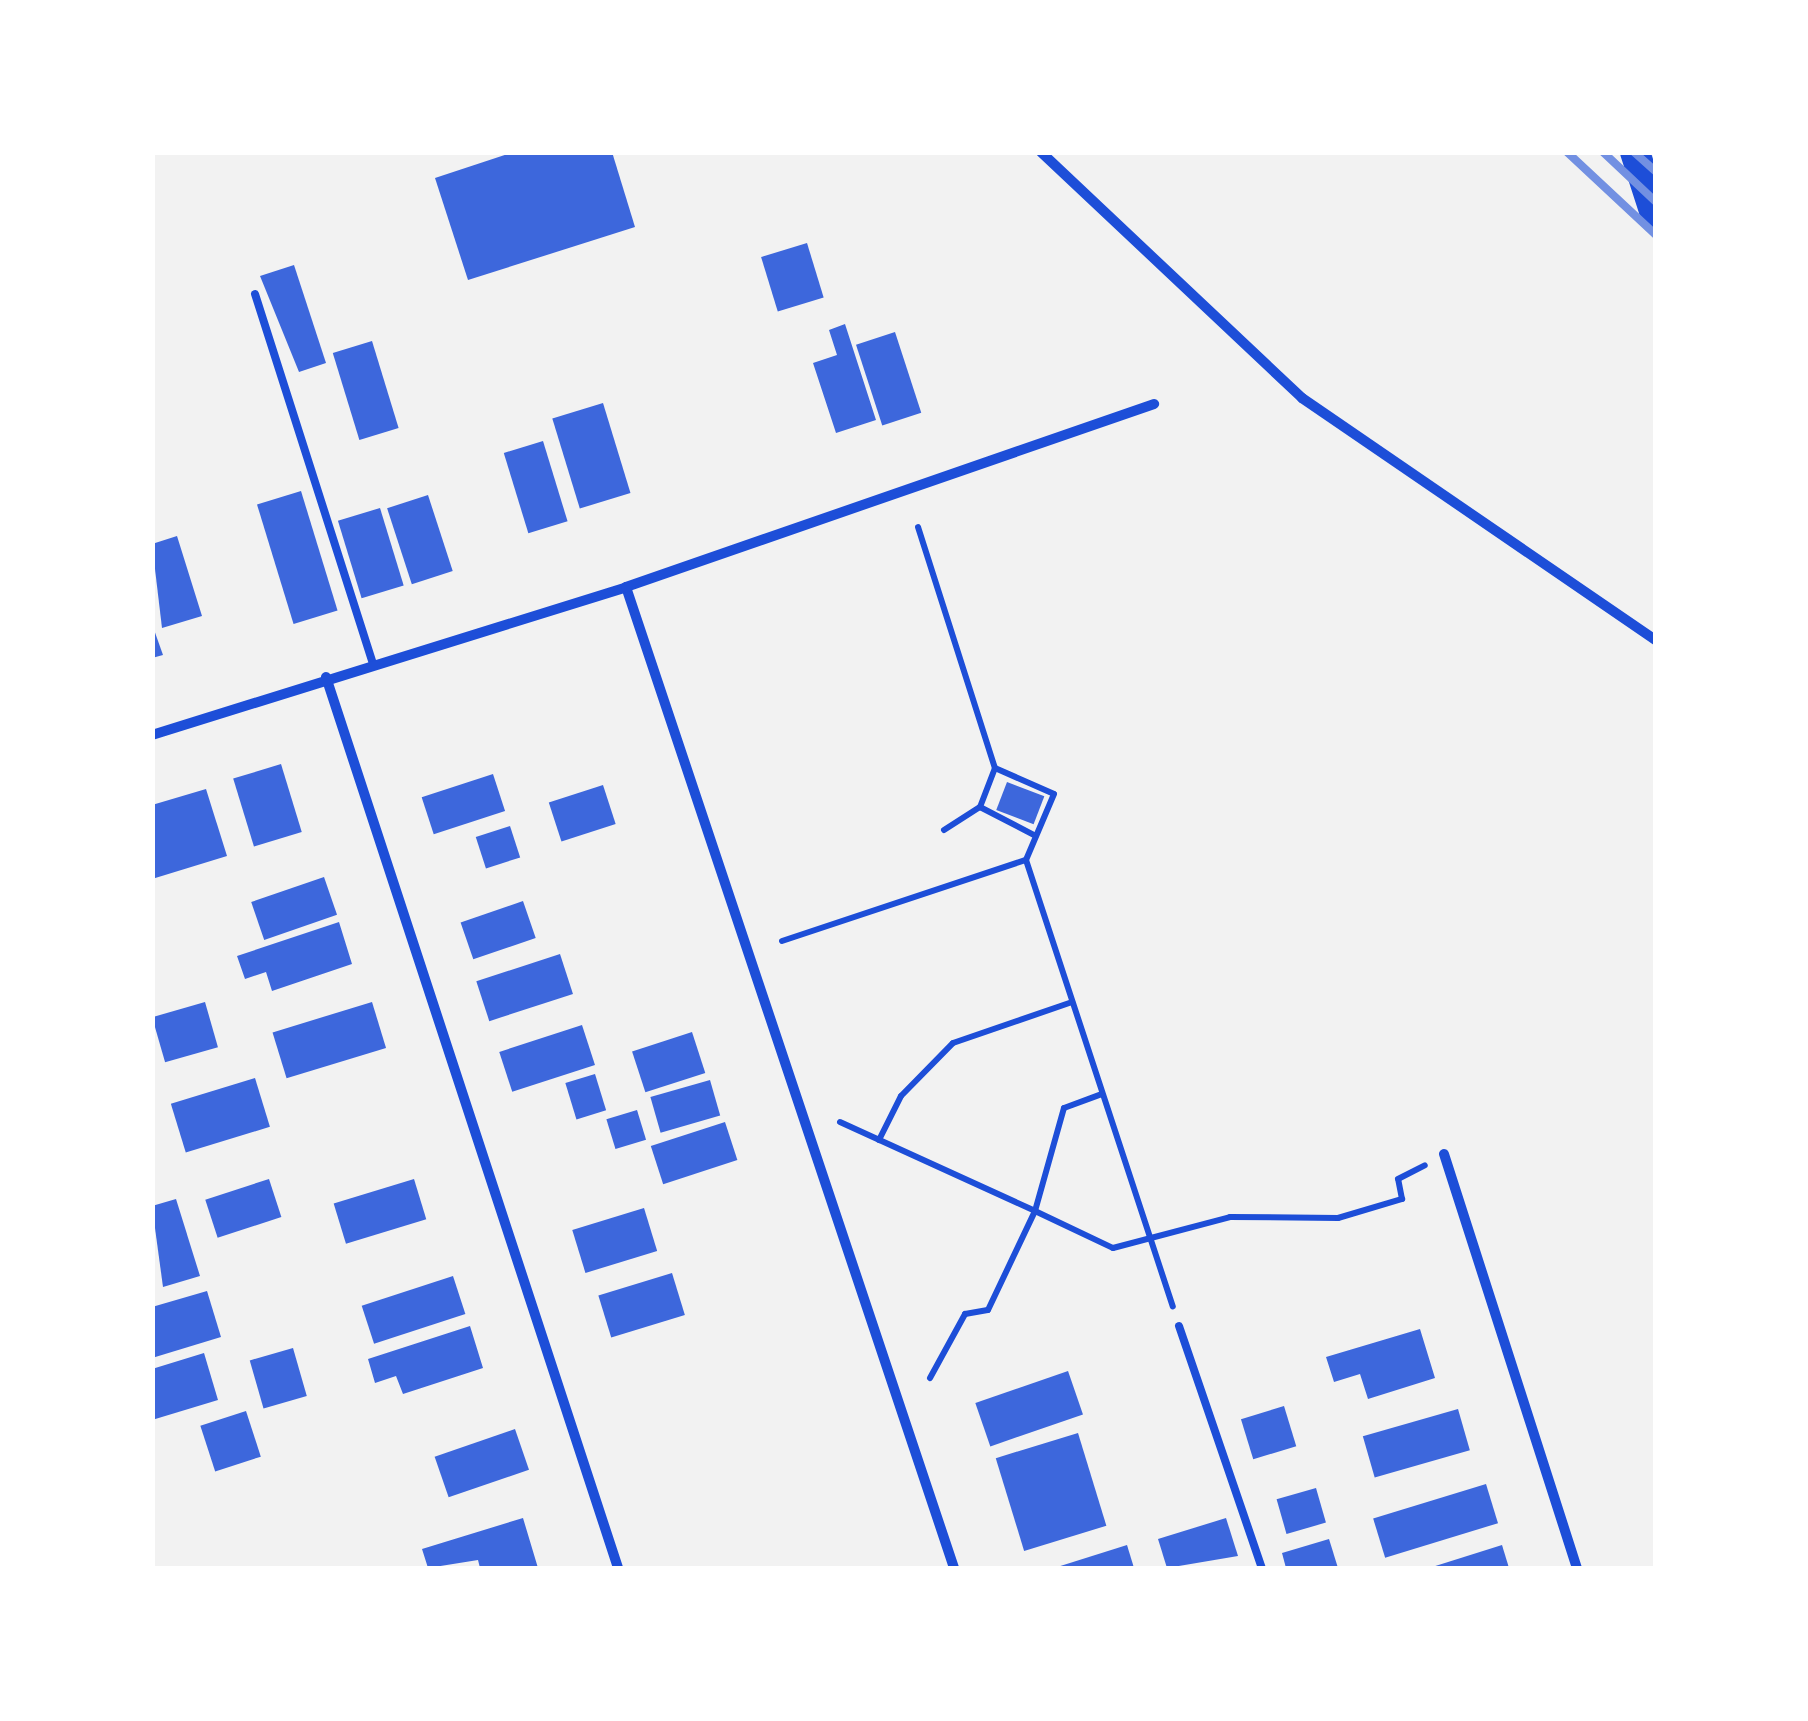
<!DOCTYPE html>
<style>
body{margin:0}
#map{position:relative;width:1808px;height:1721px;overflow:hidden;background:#f2f2f2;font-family:"Zilla Slab",serif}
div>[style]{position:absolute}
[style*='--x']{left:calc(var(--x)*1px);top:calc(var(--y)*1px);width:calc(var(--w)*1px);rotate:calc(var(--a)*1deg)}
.building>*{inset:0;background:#3d67dc;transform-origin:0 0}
.path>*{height:6px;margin:-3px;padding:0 3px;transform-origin:3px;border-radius:3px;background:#1d4ed8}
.service>*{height:8px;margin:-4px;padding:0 4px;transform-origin:4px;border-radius:4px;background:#1d4ed8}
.minor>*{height:10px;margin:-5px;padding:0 5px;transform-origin:5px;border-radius:5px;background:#1d4ed8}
.motorway>*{height:30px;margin:-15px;padding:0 15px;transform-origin:15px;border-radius:15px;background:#1d4ed8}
.rail>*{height:8px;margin:-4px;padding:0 4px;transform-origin:4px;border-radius:4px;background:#7290e2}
span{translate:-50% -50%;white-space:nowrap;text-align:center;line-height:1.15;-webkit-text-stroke:10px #fff;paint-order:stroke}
.frame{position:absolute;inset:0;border:155px solid #fff;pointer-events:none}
</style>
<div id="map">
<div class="building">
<div style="clip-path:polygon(514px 152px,612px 152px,635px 227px,468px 280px,435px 178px)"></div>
<div style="left:807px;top:243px;width:57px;height:48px;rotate:73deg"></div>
<div style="clip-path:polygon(294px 265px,326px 363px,299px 372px,260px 276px)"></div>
<div style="clip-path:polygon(845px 324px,876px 420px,836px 433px,813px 363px,837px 355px,829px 330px)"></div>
<div style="left:895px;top:332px;width:85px;height:41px;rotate:72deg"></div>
<div style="left:372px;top:341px;width:91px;height:41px;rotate:73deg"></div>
<div style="left:603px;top:403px;width:94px;height:53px;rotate:73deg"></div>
<div style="left:543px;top:441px;width:84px;height:41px;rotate:73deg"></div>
<div style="left:301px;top:491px;width:125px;height:46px;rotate:73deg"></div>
<div style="left:428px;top:495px;width:80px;height:43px;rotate:72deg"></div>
<div style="left:380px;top:508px;width:81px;height:44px;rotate:73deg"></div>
<div style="clip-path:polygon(177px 536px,202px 616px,162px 628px,152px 544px)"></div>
<div style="clip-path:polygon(152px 624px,163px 655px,152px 658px)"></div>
<div style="left:281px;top:764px;width:71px;height:50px;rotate:73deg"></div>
<div style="left:493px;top:774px;width:39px;height:75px;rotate:72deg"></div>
<div style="left:1007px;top:782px;width:40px;height:30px;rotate:21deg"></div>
<div style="left:603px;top:785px;width:41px;height:57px;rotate:72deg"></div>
<div style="clip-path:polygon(206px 789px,227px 856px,152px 879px,152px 805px)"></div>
<div style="left:510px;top:826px;width:33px;height:36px;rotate:72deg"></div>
<div style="left:324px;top:877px;width:40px;height:77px;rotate:71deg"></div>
<div style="left:523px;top:901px;width:39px;height:66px;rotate:71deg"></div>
<div style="clip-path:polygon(339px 922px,352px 964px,272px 991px,266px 972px,245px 979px,237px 956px)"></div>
<div style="left:560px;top:954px;width:42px;height:88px;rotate:72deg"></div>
<div style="left:205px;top:1002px;width:47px;height:55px;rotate:74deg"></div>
<div style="left:372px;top:1002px;width:48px;height:104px;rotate:73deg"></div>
<div style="left:582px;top:1025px;width:42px;height:87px;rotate:72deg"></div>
<div style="left:692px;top:1032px;width:43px;height:63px;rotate:72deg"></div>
<div style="left:595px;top:1074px;width:38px;height:31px;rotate:73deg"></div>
<div style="left:255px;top:1078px;width:51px;height:88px;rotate:73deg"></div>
<div style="left:710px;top:1080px;width:37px;height:62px;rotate:74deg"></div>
<div style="left:637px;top:1110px;width:31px;height:32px;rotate:73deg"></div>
<div style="left:725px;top:1122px;width:40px;height:78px;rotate:72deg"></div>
<div style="left:269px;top:1179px;width:40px;height:67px;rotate:72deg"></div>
<div style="left:414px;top:1179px;width:42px;height:84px;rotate:73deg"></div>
<div style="clip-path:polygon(176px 1199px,200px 1276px,163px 1287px,152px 1206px)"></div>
<div style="left:644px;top:1208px;width:45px;height:75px;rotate:73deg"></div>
<div style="left:672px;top:1273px;width:44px;height:77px;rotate:73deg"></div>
<div style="left:453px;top:1276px;width:40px;height:96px;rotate:72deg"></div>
<div style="clip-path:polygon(207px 1291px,221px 1337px,152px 1358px,152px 1307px)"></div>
<div style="clip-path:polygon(470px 1326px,483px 1368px,403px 1394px,396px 1376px,375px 1383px,368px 1359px)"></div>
<div style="clip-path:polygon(1420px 1329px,1435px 1378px,1368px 1399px,1360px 1374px,1334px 1382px,1326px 1357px)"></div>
<div style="left:293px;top:1348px;width:50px;height:45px;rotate:74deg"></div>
<div style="clip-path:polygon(204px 1353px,218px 1400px,152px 1420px,152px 1369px)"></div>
<div style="left:1068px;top:1371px;width:46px;height:98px;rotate:71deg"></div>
<div style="left:1284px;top:1406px;width:42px;height:45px;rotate:73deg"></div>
<div style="left:1458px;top:1409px;width:43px;height:99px;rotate:74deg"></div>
<div style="left:246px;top:1411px;width:48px;height:48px;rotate:72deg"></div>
<div style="left:515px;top:1429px;width:43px;height:85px;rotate:71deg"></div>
<div style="left:1078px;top:1433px;width:97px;height:86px;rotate:73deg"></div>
<div style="left:1486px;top:1484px;width:41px;height:118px;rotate:73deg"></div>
<div style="left:1316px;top:1488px;width:36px;height:41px;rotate:74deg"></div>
<div style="clip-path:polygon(523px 1518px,538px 1568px,480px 1568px,478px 1560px,428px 1568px,422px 1549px)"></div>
<div style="clip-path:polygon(1226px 1518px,1238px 1556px,1167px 1568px,1158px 1539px)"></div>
<div style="clip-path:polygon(1329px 1539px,1338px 1568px,1286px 1568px,1282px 1553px)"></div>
<div style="clip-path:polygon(1127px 1545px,1134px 1568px,1054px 1568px)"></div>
<div style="clip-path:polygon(1502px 1545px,1509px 1568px,1429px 1568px)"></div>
</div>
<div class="path">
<div style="--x:918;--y:527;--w:253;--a:72.3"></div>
<div style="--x:995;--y:768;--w:64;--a:23.8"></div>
<div style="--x:1054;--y:794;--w:72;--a:113"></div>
<div style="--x:1026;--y:860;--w:470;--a:71.8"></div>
<div style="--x:995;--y:768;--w:42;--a:111"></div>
<div style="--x:980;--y:807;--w:61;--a:27.4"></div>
<div style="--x:944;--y:830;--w:43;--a:-32.6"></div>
<div style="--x:782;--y:941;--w:257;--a:-18.4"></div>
<div style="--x:840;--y:1122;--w:214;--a:24.5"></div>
<div style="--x:879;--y:1140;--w:49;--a:-63.4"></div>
<div style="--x:901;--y:1096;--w:74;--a:-45.5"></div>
<div style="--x:953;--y:1043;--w:126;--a:-19"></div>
<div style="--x:1035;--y:1211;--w:107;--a:-74.3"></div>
<div style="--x:1064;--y:1108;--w:40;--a:-20.2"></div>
<div style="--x:930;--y:1378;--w:73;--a:-61.3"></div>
<div style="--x:965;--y:1314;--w:23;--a:-10"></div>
<div style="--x:988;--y:1310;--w:110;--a:-64.6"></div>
<div style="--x:1035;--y:1211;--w:86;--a:25.4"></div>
<div style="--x:1113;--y:1248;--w:121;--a:-14.8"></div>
<div style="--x:1230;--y:1217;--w:108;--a:0.5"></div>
<div style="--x:1338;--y:1218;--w:67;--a:-16.5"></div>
<div style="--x:1402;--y:1199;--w:20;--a:-101"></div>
<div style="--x:1398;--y:1179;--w:30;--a:-27"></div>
</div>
<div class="service">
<div style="--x:255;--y:294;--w:387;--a:72.3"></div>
<div style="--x:1179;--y:1326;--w:256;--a:71.1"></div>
</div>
<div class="minor">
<div style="--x:1041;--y:152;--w:359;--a:43.3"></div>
<div style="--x:1302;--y:398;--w:429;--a:34.4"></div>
<div style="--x:626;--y:587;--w:1034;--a:71.51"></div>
<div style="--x:326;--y:677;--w:938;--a:71.85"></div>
<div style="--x:152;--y:735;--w:497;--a:-17.3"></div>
<div style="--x:626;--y:587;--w:559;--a:-19.12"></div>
<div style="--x:1444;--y:1154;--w:435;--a:72.2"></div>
</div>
<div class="motorway">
<div style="--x:1635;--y:152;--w:68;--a:72.1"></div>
</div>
<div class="rail">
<div style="--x:1567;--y:152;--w:122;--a:43"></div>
<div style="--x:1603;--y:152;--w:73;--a:43.3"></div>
<div style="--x:1634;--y:152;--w:30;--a:42"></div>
</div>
<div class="frame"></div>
</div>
